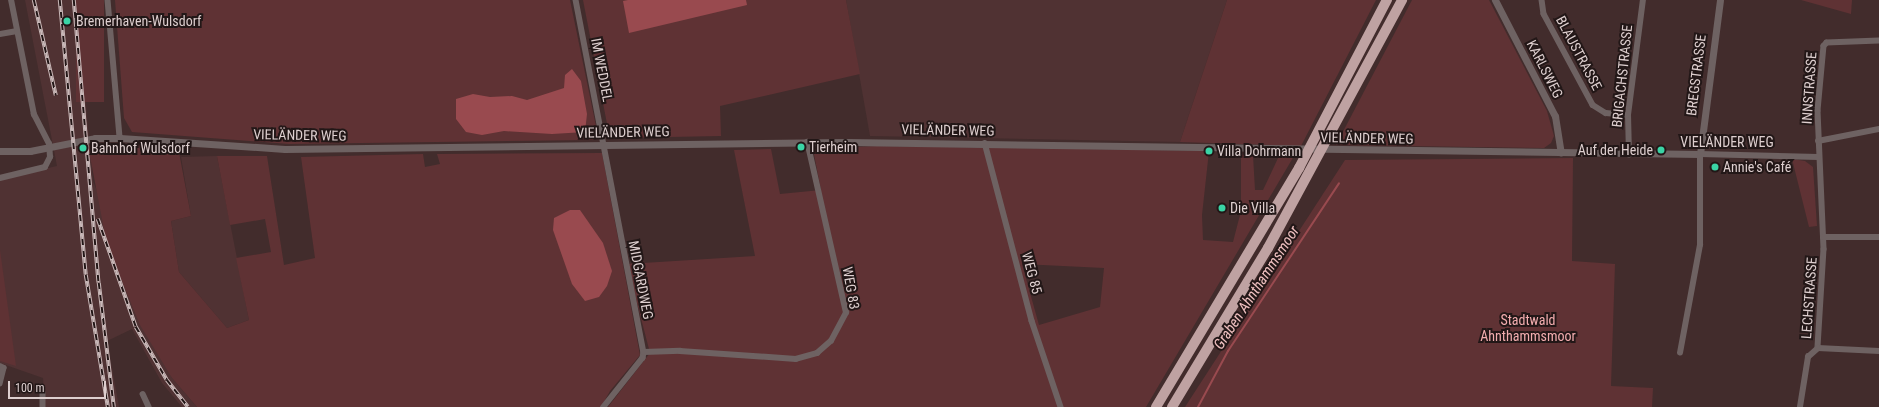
<!DOCTYPE html>
<meta charset="utf-8">
<style>
body{margin:0}
#map{position:relative;width:1879px;height:407px;overflow:hidden;background:#422c2c;font-family:"Roboto Condensed",sans-serif}
div>[style]{position:absolute}
[style*='--x']{left:calc(var(--x)*1px);top:calc(var(--y)*1px);width:calc(var(--w)*1px);rotate:calc(var(--a)*1deg)}
.built>*{inset:0;background:#503233}
.green>*{inset:0;background:#5f3234;transform-origin:0 0}
.water>*{inset:0;background:#994a4f}
.stream>*{height:2px;margin:-1px;padding:0 1px;transform-origin:1px;border-radius:1px;background:#994a4f}
.minor>*{height:5.5px;margin:-2.75px;padding:0 2.75px;transform-origin:2.75px;border-radius:2.75px;background:#6e6262}
.tertiary>*{height:7px;margin:-3.5px;padding:0 3.5px;transform-origin:3.5px;border-radius:3.5px;background:#6e6262}
.motorway>*{height:10px;margin:-5px;padding:0 5px;transform-origin:5px;border-radius:5px;background:#bfa2a2}
.rail>*{height:3.5px;margin-top:-1.75px;transform-origin:0;background:repeating-linear-gradient(90deg,#221717 0 6px,#c9b9b9 0 12px);box-sizing:border-box;border-block:1px solid #c9b9b9}
.dots>*{width:11px;height:11px;translate:-50% -50%;box-sizing:border-box;border:2px solid #221717;border-radius:50%}
span{translate:-50% -50%;white-space:nowrap;text-align:center;line-height:1.15;-webkit-text-stroke:4px #221717;paint-order:stroke}
.poi-label{font-size:14px;color:#decfcf}
.left{translate:0 -50%;text-align:left}
.right{translate:-100% -50%;text-align:right}
.street-label{font-size:14px;color:#decfcf}
.park-label{font-size:14px;color:#f3adaf}
.water-label{font-size:15px;color:#f0c1c1;font-style:italic}
.scale{position:absolute;left:8px;top:381px;width:98px;height:18px;box-sizing:border-box;border:2px solid #decfcf;border-top:0;padding-left:5px;font-size:12px;line-height:14px;white-space:nowrap;color:#decfcf;-webkit-text-stroke:3px #221717;paint-order:stroke}
</style>
<div id="map">
<div class="built">
<div style="clip-path:polygon(25px 0,76px 0,93px 181px,172px 378px,197px 407px,182px 407px,162px 383px,132px 329px,107px 341px,119px 407px,45px 407px,43px 378px,0 363px,0 179px,57px 166px)"></div>
<div style="clip-path:polygon(846px 0,1227px 0,1180px 142px,870px 136px)"></div>
<div style="clip-path:polygon(217px 156px,249px 320px,227px 328px,179px 272px,171px 221px,191px 216px,181px 157px)"></div>
</div>
<div class="green">
<div style="left:76px;top:0;width:28px;height:102px"></div>
<div style="clip-path:polygon(115px 0,570px 0,597px 131px,593px 140px,289px 144px,132px 132px,124px 118px)"></div>
<div style="clip-path:polygon(583px 0,846px 0,860px 74px,720px 106px,721px 136px,616px 138px,609px 134px)"></div>
<div style="clip-path:polygon(1227px 0,1376px 0,1301px 146px,1180px 142px)"></div>
<div style="clip-path:polygon(1412px 0,1489px 0,1547px 111px,1554px 136px,1551px 143px,1544px 148px,1336px 145px)"></div>
<div style="clip-path:polygon(1801px 0,1852px 0,1851px 14px)"></div>
<div style="clip-path:polygon(138px 144px,178px 147px,191px 216px,171px 221px,179px 272px,227px 328px,249px 320px,236px 258px,271px 252px,265px 219px,230px 225px,217px 156px,267px 156px,284px 265px,315px 258px,301px 157px,423px 154px,425px 167px,440px 164px,437px 154px,602px 153px,640px 355px,610px 391px,601px 407px,197px 407px,172px 378px,140px 325px,107px 245px,88px 146px)"></div>
<div style="clip-path:polygon(evenodd,877px 146px,1209px 151px,1202px 215px,1203px 240px,1233px 242px,1241px 211px,1241px 155px,1253px 155px,1255px 190px,1263px 190px,1279px 156px,1294px 156px,1146px 407px,608px 407px,650px 353px,627px 264px,755px 256px,734px 150px,771px 149px,780px 194px,821px 190px,813px 149px,877px 146px,1022px 264px,1104px 268px,1100px 307px,1039px 325px,1022px 264px)"></div>
<div style="clip-path:polygon(1573px 158px,1572px 261px,1615px 264px,1611px 386px,1653px 388px,1652px 407px,1185px 407px,1345px 160px)"></div>
<div style="clip-path:polygon(1792px 159px,1805px 161px,1813px 167px,1817px 226px,1809px 227px)"></div>
<div style="clip-path:polygon(0 250px,16px 366px,0 361px)"></div>
</div>
<div class="water">
<div style="clip-path:polygon(628px 0,746px 0,747px 5px,629px 33px,623px 1px)"></div>
<div style="clip-path:polygon(572px 69px,581px 81px,587px 114px,585px 132px,552px 134px,504px 131px,482px 135px,466px 132px,456px 119px,456px 99px,473px 94px,490px 97px,512px 96px,527px 100px,564px 88px,565px 75px)"></div>
<div style="clip-path:polygon(570px 210px,580px 210px,603px 243px,612px 271px,607px 286px,599px 297px,585px 301px,572px 284px,553px 230px,554px 218px)"></div>
</div>
<div class="stream">
<div style="--x:1198;--y:407;--w:64;--a:-61.8"></div>
<div style="--x:1228;--y:351;--w:201;--a:-56.5"></div>
</div>
<div class="minor">
<div style="--x:108;--y:0;--w:139;--a:85"></div>
<div style="--x:576;--y:0;--w:359;--a:79.1"></div>
<div style="--x:644;--y:352;--w:6;--a:99"></div>
<div style="--x:643;--y:358;--w:63;--a:128.5"></div>
<div style="--x:1542;--y:0;--w:14;--a:82"></div>
<div style="--x:1544;--y:14;--w:103;--a:61.7"></div>
<div style="--x:1593;--y:105;--w:15;--a:32"></div>
<div style="--x:1606;--y:113;--w:22;--a:5"></div>
<div style="--x:0;--y:34;--w:17;--a:-10"></div>
<div style="--x:1879;--y:41;--w:52;--a:177.8"></div>
<div style="--x:1827;--y:43;--w:4;--a:135"></div>
<div style="--x:1824;--y:46;--w:65;--a:95.3"></div>
<div style="--x:1818;--y:111;--w:138;--a:87.5"></div>
<div style="--x:1824;--y:249;--w:99;--a:93.5"></div>
<div style="--x:1818;--y:348;--w:61;--a:2.8"></div>
<div style="--x:1818;--y:141;--w:62;--a:-11.1"></div>
<div style="--x:985;--y:143;--w:184;--a:75.2"></div>
<div style="--x:1032;--y:321;--w:91;--a:71.4"></div>
<div style="--x:1629;--y:155;--w:40;--a:-91.4"></div>
<div style="--x:1628;--y:115;--w:116;--a:-82.6"></div>
<div style="--x:0;--y:178;--w:46;--a:-13.7"></div>
<div style="--x:45;--y:167;--w:11;--a:-63"></div>
<div style="--x:50;--y:157;--w:13;--a:-94"></div>
<div style="--x:49;--y:144;--w:33;--a:-117"></div>
<div style="--x:34;--y:115;--w:117;--a:-101.3"></div>
<div style="--x:1823;--y:237;--w:56;--a:0"></div>
<div style="--x:644;--y:352;--w:36;--a:-2"></div>
<div style="--x:680;--y:351;--w:116;--a:3.9"></div>
<div style="--x:796;--y:359;--w:22;--a:-16"></div>
<div style="--x:817;--y:353;--w:18;--a:-41"></div>
<div style="--x:831;--y:341;--w:32;--a:-62"></div>
<div style="--x:846;--y:313;--w:175;--a:-102.8"></div>
<div style="--x:1680;--y:353;--w:110;--a:-79.5"></div>
<div style="--x:1700;--y:245;--w:91;--a:-90"></div>
<div style="--x:1700;--y:154;--w:118;--a:1.5"></div>
<div style="--x:0;--y:366;--w:4;--a:27"></div>
<div style="--x:4;--y:368;--w:16;--a:104"></div>
<div style="--x:43;--y:393;--w:14;--a:90"></div>
<div style="--x:143;--y:394;--w:14;--a:65"></div>
<div style="--x:1800;--y:407;--w:51;--a:-80.9"></div>
<div style="--x:1808;--y:357;--w:13;--a:-42"></div>
</div>
<div class="tertiary">
<div style="--x:1495;--y:0;--w:131;--a:62.7"></div>
<div style="--x:1555;--y:116;--w:37;--a:81"></div>
<div style="--x:0;--y:151;--w:30;--a:0"></div>
<div style="--x:30;--y:151;--w:66;--a:-11.3"></div>
<div style="--x:95;--y:138;--w:25;--a:0"></div>
<div style="--x:120;--y:138;--w:165;--a:3.8"></div>
<div style="--x:285;--y:149;--w:562;--a:-0.71"></div>
<div style="--x:847;--y:142;--w:853;--a:0.81"></div>
<div style="--x:1700;--y:154;--w:155;--a:-82.6"></div>
</div>
<div class="motorway">
<div style="--x:1156;--y:407;--w:279;--a:-59.1"></div>
<div style="--x:1299;--y:168;--w:190;--a:-62.4"></div>
<div style="--x:1172;--y:407;--w:186;--a:-58.9"></div>
<div style="--x:1268;--y:248;--w:282;--a:-61.6"></div>
</div>
<div class="rail">
<div style="--x:34;--y:0;--w:98;--a:77"></div>
<div style="--x:60;--y:0;--w:276;--a:84.6"></div>
<div style="--x:86;--y:275;--w:134;--a:80.5"></div>
<div style="--x:74;--y:0;--w:284;--a:85"></div>
<div style="--x:99;--y:283;--w:125;--a:83.1"></div>
<div style="--x:98;--y:219;--w:114;--a:70.6"></div>
<div style="--x:136;--y:327;--w:61;--a:59.7"></div>
<div style="--x:167;--y:380;--w:34;--a:52"></div>
</div>
<div class="dots">
<div style="left:67px;top:21px;background:#3ad4a5"></div>
<div style="left:801px;top:147px;background:#3ad4a5"></div>
<div style="left:83px;top:148px;background:#3ad4a5"></div>
<div style="left:1661px;top:150px;background:#3ad4a5"></div>
<div style="left:1209px;top:151px;background:#3ad4a5"></div>
<div style="left:1715px;top:167px;background:#3ad4a5"></div>
<div style="left:1222px;top:208px;background:#3ad4a5"></div>
</div>
<div class="poi-label">
<span class="left" style="left:76px;top:21px">Bremerhaven-Wulsdorf</span>
<span class="left" style="left:809px;top:147px">Tierheim</span>
<span class="left" style="left:91px;top:148px">Bahnhof Wulsdorf</span>
<span class="right" style="left:1653px;top:150px">Auf der Heide</span>
<span class="left" style="left:1217px;top:151px">Villa Dohrmann</span>
<span class="left" style="left:1723px;top:167px">Annie's Café</span>
<span class="left" style="left:1230px;top:208px">Die Villa</span>
</div>
<div class="street-label">
<span style="left:1579px;top:53px;rotate:62deg">BLAUSTRASSE</span>
<span style="left:1545px;top:69px;rotate:63deg">KARLSWEG</span>
<span style="left:602px;top:70px;rotate:79deg">IM WEDDEL</span>
<span style="left:1696px;top:75px;rotate:-83deg">BREGSTRASSE</span>
<span style="left:1622px;top:76px;rotate:-84deg">BRIGACHSTRASSE</span>
<span style="left:1809px;top:88px;rotate:-86deg">INNSTRASSE</span>
<span style="left:948px;top:130px;rotate:1deg">VIELÄNDER WEG</span>
<span style="left:623px;top:132px;rotate:-1deg">VIELÄNDER WEG</span>
<span style="left:300px;top:135px;rotate:1deg">VIELÄNDER WEG</span>
<span style="left:1367px;top:138px;rotate:1deg">VIELÄNDER WEG</span>
<span style="left:1727px;top:142px">VIELÄNDER WEG</span>
<span style="left:1032px;top:273px;rotate:75deg">WEG 85</span>
<span style="left:641px;top:280px;rotate:79deg">MIDGARDWEG</span>
<span style="left:851px;top:288px;rotate:80deg">WEG 83</span>
<span style="left:1809px;top:298px;rotate:-86deg">LECHSTRASSE</span>
</div>
<div class="park-label">
<span style="left:1528px;top:328px">Stadtwald<br>Ahnthammsmoor</span>
</div>
<div class="water-label">
<span style="left:1257px;top:288px;rotate:-57deg">Graben Ahnthammsmoor</span>
</div>
<div class="scale">100 m</div>
</div>
